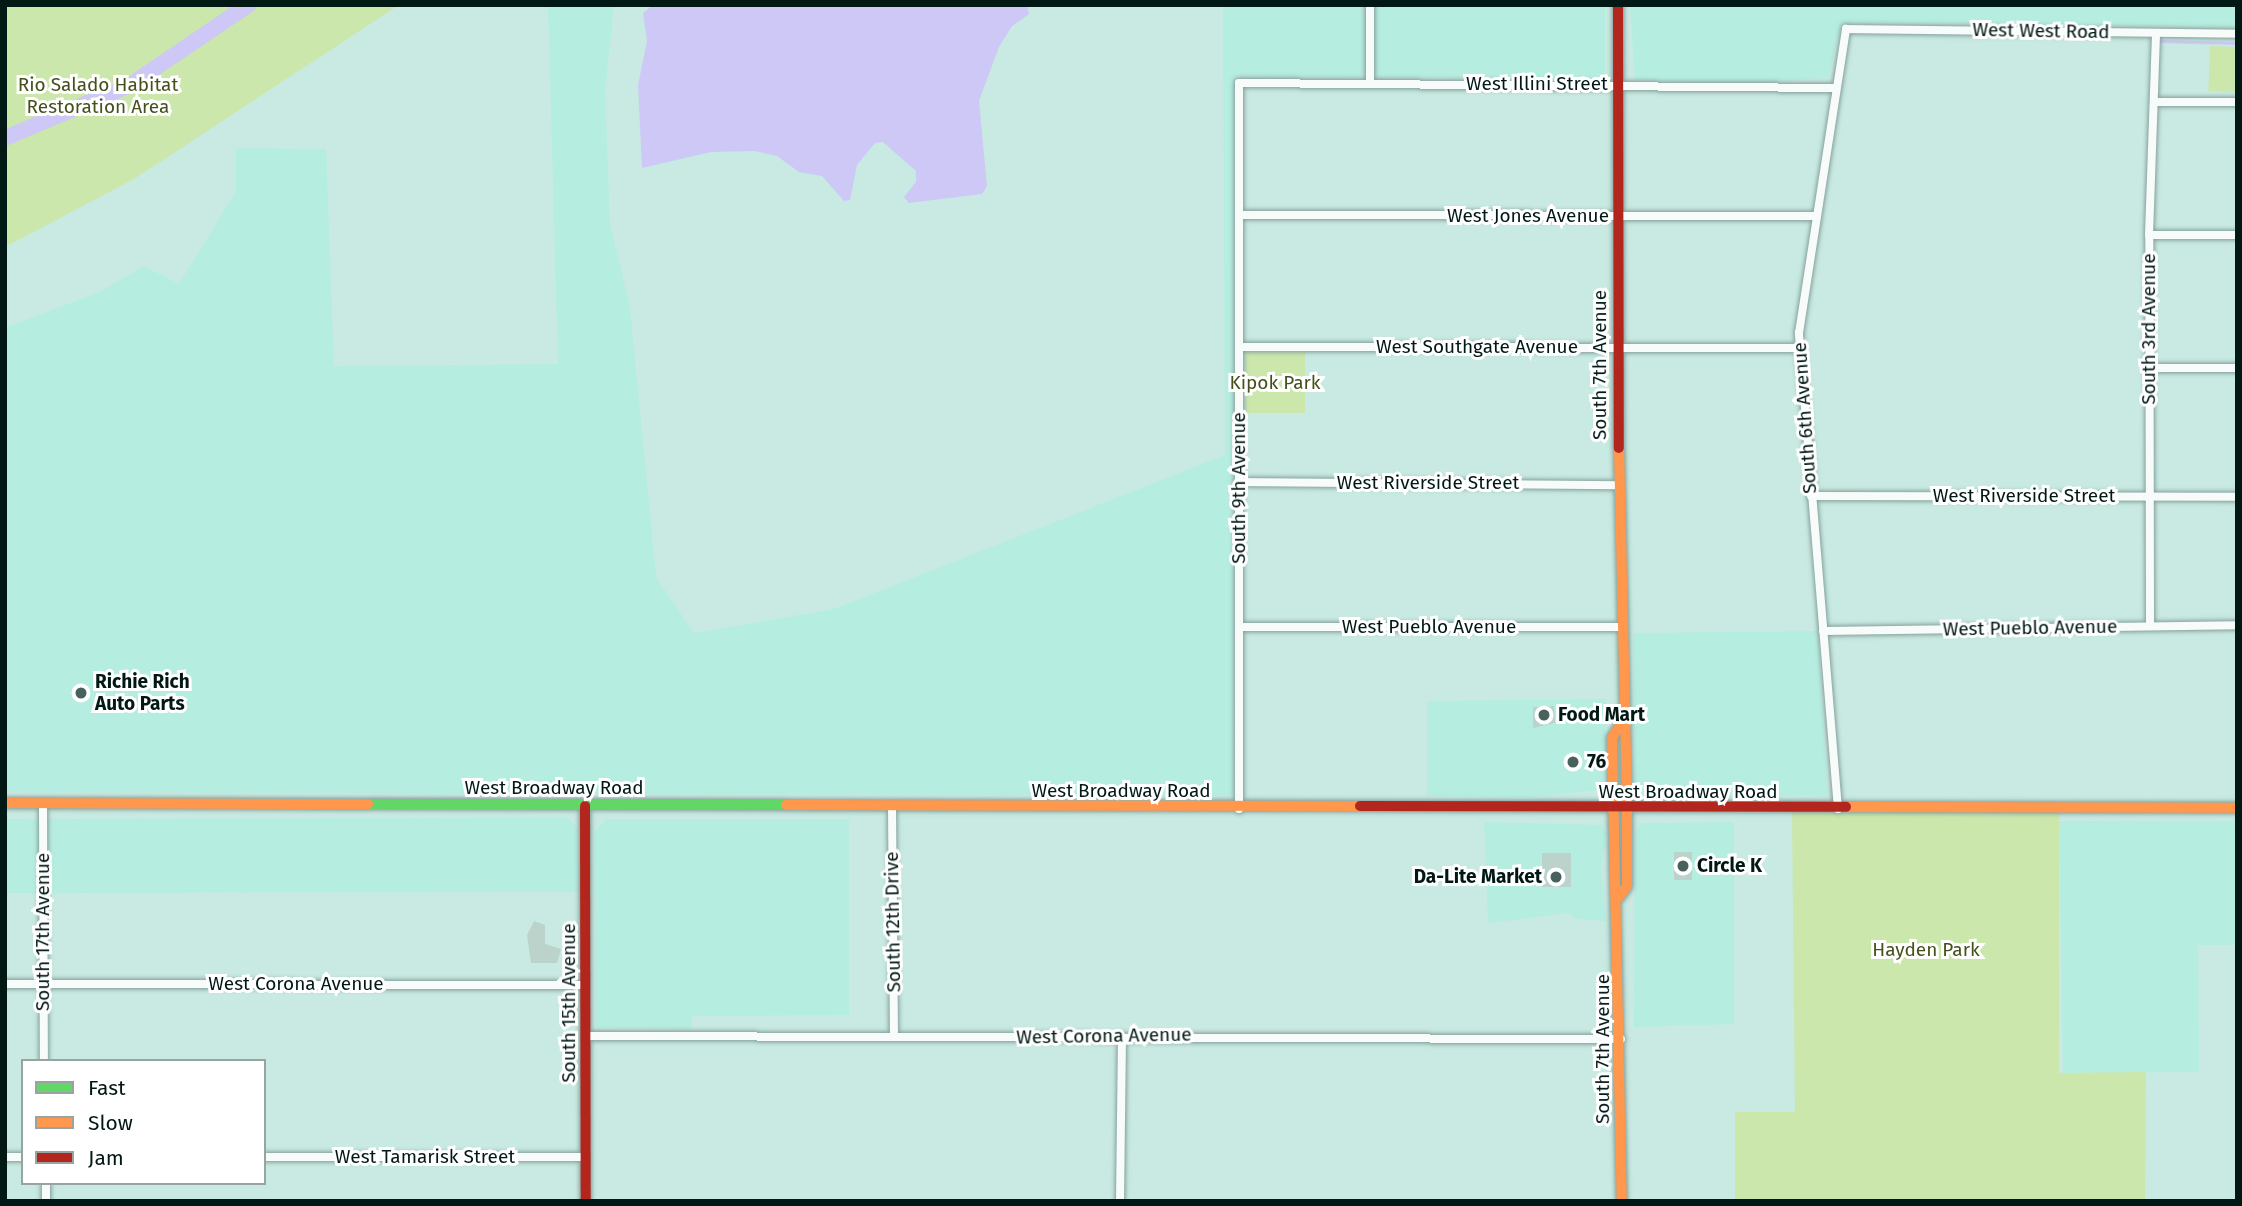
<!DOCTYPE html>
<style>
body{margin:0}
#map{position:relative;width:2242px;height:1206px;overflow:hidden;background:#c8eae2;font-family:"Fira Sans",sans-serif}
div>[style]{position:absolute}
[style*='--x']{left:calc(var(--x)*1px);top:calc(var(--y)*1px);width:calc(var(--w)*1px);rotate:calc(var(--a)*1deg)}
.built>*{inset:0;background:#b6ede1}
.green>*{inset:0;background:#cbe7ac;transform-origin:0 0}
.water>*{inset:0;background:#cdc8f5}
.stream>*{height:2.5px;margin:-1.25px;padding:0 1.25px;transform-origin:1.25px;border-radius:1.25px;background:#cdc8f5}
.river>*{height:16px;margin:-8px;padding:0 8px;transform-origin:8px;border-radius:8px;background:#cdc8f5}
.building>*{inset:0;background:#bbd3ca;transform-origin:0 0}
.roads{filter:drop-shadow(0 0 2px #87a19c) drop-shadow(0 0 2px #87a19c)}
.street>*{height:8px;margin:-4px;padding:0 4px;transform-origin:4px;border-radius:4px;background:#f7fcfb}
.fast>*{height:10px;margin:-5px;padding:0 5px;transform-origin:5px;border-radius:5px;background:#63d668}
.slow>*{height:10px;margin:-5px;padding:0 5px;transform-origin:5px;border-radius:5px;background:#ff974d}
.jam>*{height:10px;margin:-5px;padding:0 5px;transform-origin:5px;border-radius:5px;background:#b3261e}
.dots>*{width:19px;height:19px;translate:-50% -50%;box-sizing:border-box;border:4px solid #fff;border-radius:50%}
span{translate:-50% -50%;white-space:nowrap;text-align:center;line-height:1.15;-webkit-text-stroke:6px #fff;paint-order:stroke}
.street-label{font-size:19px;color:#011814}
.park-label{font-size:19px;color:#46501b}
.poi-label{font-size:19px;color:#011814;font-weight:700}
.left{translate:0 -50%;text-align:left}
.right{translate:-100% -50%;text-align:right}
.frame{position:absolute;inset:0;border:7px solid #011814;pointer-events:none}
.legend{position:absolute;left:21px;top:1059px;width:245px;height:126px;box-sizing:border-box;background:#fff;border:2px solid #99a3a1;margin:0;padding:9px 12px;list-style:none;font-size:21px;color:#011814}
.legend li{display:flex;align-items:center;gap:14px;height:35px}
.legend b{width:35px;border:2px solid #99a3a1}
</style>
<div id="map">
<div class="built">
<div style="clip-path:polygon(548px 5px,614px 5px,605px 90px,610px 224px,630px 307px,656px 577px,694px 633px,834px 609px,1225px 455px,1223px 5px,1605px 5px,1605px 72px,1602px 79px,1235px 76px,1233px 795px,5px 792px,5px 328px,97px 293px,144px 266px,179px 284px,236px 191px,236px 148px,326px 149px,334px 366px,558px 364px)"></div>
<div style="clip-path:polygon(1630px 5px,2237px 5px,2237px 27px,1850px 22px,1840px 29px,1828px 77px,1739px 86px,1635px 79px)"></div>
<div style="clip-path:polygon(1818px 631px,1827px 795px,1643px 797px,1634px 792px,1633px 633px)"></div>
<div style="clip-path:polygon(1606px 699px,1605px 778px,1599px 790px,1531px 797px,1427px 796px,1427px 701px)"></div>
<div style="clip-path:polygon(568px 818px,578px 828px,579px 892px,5px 893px,5px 819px)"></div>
<div style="clip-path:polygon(607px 819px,849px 819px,849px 1015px,692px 1016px,691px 1029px,596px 1027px,594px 832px)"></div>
<div style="clip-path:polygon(2059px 821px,2237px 821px,2237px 945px,2198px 945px,2199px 1072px,2063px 1073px)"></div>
<div style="clip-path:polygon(1484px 822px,1601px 825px,1607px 833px,1601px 869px,1606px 921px,1574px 919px,1568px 913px,1488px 923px)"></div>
<div style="clip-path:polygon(1734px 822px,1734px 1024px,1634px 1027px,1635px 830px,1642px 823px)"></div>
</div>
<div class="green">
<div style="clip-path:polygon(5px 5px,399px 5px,134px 179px,5px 247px)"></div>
<div style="left:2210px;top:46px;width:27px;height:45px;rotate:2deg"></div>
<div style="left:1245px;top:352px;width:60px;height:61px"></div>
<div style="clip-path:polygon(2059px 808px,2059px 1073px,2146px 1072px,2145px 1201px,1735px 1201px,1735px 1112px,1795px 1112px,1792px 810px)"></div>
</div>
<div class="water">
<div style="clip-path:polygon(653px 5px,1027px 5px,1029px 14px,1012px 26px,999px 47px,979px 101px,987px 186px,982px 194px,909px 203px,904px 197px,916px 182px,916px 171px,883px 142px,875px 143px,857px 165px,850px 200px,844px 201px,822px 176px,799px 172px,777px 156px,755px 151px,711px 152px,642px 168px,638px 85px,647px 41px,643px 13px)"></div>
</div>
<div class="stream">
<div style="--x:2159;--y:41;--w:78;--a:1.5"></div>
</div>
<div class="river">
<div style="--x:5;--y:138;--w:136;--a:-23"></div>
<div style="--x:130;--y:85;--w:143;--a:-34.1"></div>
</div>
<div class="building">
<div style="clip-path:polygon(1554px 706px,1555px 723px,1533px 728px,1533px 707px)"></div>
<div style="left:1674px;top:852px;width:18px;height:28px"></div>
<div style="left:1542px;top:853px;width:29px;height:34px"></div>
<div style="clip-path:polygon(534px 921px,545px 925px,545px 944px,561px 949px,557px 963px,531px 963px,527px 935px)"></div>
</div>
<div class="roads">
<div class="street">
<div style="--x:1370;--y:84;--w:79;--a:-90"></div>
<div style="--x:2154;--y:102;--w:83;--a:0"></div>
<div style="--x:1239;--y:215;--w:578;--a:0.1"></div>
<div style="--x:2149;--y:235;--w:88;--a:0"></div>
<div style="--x:1239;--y:347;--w:560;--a:0.1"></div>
<div style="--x:2149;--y:368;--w:88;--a:0"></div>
<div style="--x:1238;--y:482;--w:380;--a:0.5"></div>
<div style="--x:1811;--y:496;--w:426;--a:0.1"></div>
<div style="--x:2150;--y:626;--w:391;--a:-90.1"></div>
<div style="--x:2149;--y:235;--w:202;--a:-88"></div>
<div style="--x:1239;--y:627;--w:380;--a:0"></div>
<div style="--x:1823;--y:631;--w:414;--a:-0.8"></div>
<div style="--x:43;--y:803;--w:258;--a:89.8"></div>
<div style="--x:892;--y:808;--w:229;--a:89.5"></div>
<div style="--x:1239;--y:809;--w:726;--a:-90"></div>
<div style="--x:1239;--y:83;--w:596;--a:0.48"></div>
<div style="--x:1838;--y:809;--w:478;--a:-94.7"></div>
<div style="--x:1799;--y:333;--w:308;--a:-81.2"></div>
<div style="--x:1846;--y:29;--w:391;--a:0.7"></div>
<div style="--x:5;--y:984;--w:581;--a:0.1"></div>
<div style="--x:587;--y:1036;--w:1034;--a:0.17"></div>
<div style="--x:5;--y:1157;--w:18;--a:0"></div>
<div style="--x:264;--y:1157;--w:322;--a:0"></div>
<div style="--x:46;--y:1183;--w:18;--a:90"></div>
<div style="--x:1120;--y:1201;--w:164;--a:-89.3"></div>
</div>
<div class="fast">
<div style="--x:368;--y:804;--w:418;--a:0.1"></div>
</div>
<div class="slow">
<div style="--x:1619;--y:448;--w:361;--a:88.7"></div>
<div style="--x:1627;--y:809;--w:77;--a:90"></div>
<div style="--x:1627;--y:886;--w:14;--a:126"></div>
<div style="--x:1621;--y:724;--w:17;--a:123"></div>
<div style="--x:1612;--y:738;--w:463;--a:88.8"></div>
<div style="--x:5;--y:803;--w:363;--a:0.2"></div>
<div style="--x:786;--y:805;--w:574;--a:0.1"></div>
<div style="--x:1846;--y:807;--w:391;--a:0.1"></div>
</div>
<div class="jam">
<div style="--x:1618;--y:5;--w:443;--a:89.9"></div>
<div style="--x:585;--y:806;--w:395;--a:89.9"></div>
<div style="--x:1360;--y:806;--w:486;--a:0.1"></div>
</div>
</div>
<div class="dots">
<div style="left:81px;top:693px;background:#47625c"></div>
<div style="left:1544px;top:715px;background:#47625c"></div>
<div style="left:1573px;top:762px;background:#47625c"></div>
<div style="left:1683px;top:866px;background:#47625c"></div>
<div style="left:1556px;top:877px;background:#47625c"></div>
</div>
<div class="street-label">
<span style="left:2041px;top:31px;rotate:1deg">West West Road</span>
<span style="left:1537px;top:84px">West Illini Street</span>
<span style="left:1528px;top:216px">West Jones Avenue</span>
<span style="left:2149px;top:329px;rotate:-90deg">South 3rd Avenue</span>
<span style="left:1477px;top:347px">West Southgate Avenue</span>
<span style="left:1600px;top:365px;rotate:-90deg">South 7th Avenue</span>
<span style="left:1805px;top:418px;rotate:-94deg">South 6th Avenue</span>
<span style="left:1428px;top:483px">West Riverside Street</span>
<span style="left:1239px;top:488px;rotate:-90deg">South 9th Avenue</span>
<span style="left:2024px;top:496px">West Riverside Street</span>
<span style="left:1429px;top:627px">West Pueblo Avenue</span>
<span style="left:2030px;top:628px;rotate:-1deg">West Pueblo Avenue</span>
<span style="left:554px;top:788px">West Broadway Road</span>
<span style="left:1121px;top:791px">West Broadway Road</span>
<span style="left:1688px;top:792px">West Broadway Road</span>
<span style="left:893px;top:922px;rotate:-91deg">South 12th Drive</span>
<span style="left:43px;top:932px;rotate:-90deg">South 17th Avenue</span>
<span style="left:296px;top:984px">West Corona Avenue</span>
<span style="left:569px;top:1003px;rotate:-90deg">South 15th Avenue</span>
<span style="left:1104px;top:1036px;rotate:-1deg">West Corona Avenue</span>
<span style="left:1603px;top:1049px;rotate:-90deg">South 7th Avenue</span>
<span style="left:425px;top:1157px">West Tamarisk Street</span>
</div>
<div class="park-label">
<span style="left:98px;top:96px">Rio Salado Habitat<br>Restoration Area</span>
<span style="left:1275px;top:383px">Kipok Park</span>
<span style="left:1926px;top:950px">Hayden Park</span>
</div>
<div class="poi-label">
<span class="left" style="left:95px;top:693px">Richie Rich<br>Auto Parts</span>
<span class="left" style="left:1558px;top:715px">Food Mart</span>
<span class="left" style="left:1587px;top:762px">76</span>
<span class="left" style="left:1697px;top:866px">Circle K</span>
<span class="right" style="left:1542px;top:877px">Da-Lite Market</span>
</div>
<div class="frame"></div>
<ul class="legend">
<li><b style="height:9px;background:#63d668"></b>Fast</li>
<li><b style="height:9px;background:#ff974d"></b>Slow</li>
<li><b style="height:9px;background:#b3261e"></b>Jam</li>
</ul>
</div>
